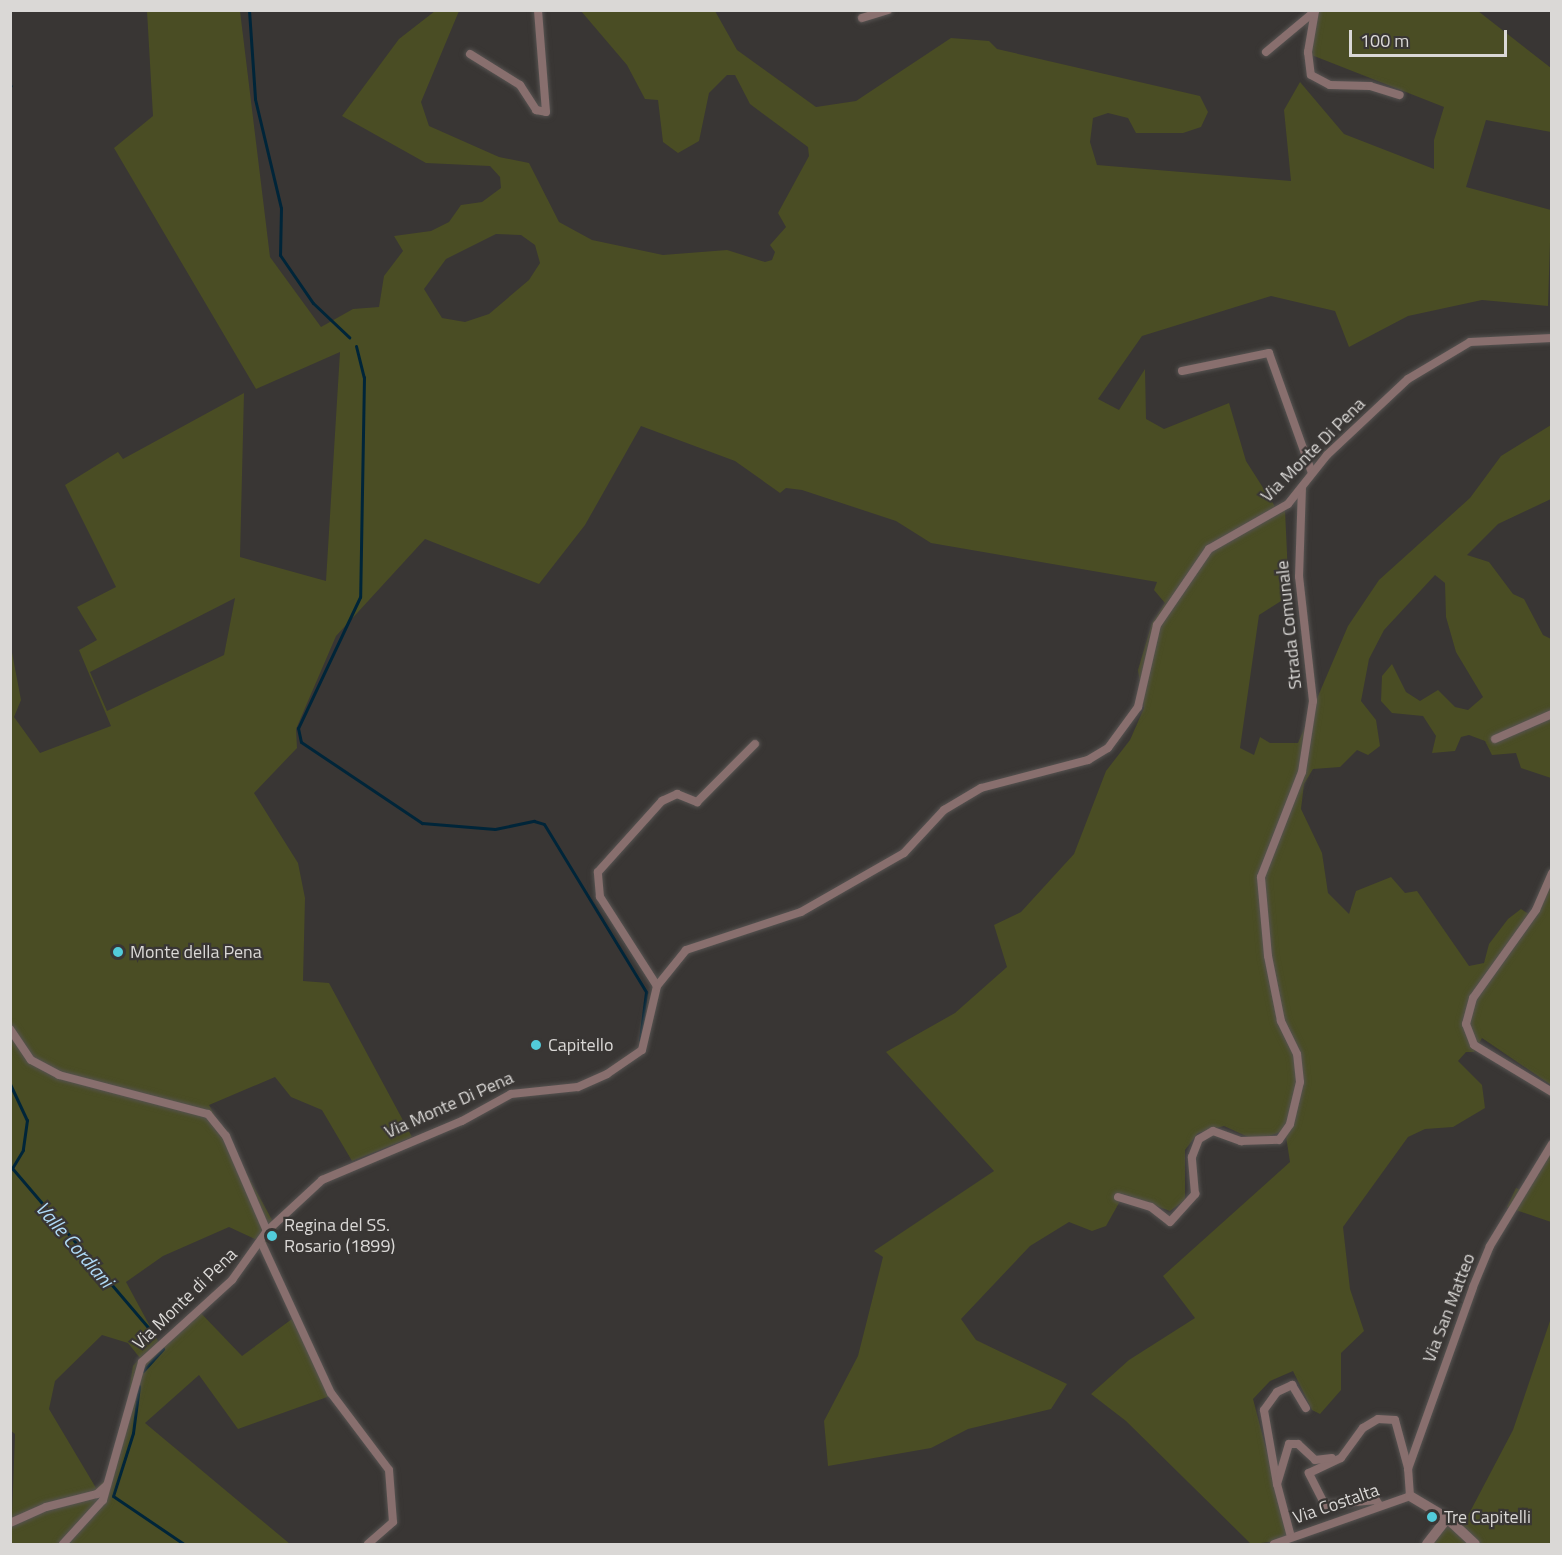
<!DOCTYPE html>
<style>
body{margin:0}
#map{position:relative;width:1562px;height:1555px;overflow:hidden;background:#393634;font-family:"Titillium Web",sans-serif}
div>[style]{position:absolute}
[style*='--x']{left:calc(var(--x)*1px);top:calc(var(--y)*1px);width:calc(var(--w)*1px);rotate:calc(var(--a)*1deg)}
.green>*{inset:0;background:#4a4d24}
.stream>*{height:3px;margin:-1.5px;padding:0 1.5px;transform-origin:1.5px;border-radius:1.5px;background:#002539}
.roads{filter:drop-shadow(0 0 2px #565351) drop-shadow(0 0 2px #565351)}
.minor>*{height:8px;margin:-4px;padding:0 4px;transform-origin:4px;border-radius:4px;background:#886f6e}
.tertiary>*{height:10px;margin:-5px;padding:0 5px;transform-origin:5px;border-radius:5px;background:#886f6e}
.dots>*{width:16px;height:16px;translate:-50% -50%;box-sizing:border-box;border:3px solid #393634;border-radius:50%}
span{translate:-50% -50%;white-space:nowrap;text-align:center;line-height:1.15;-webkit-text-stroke:4.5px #393634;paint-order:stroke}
.street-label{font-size:18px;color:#dad8d6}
.poi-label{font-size:18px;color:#dad8d6}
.left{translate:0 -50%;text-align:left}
.water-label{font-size:20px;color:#afdaf6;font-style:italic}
.frame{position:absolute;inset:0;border:12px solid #dad8d6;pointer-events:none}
.scale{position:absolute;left:1349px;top:30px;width:158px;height:27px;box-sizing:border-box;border:3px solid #dad8d6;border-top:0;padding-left:8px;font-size:18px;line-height:21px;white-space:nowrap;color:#dad8d6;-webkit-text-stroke:4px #393634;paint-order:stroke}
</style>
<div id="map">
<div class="green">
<div style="clip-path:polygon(evenodd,147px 11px,240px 11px,270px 257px,321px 327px,353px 309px,379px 307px,384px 276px,403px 251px,394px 236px,431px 231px,449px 222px,461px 205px,482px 202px,501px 188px,500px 177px,490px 166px,426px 163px,342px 116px,399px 39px,435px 11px,459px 11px,421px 102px,429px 126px,499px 157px,529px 163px,559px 222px,592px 240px,663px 255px,727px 250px,765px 262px,772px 260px,775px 252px,770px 245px,786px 227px,778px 213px,809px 156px,808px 147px,750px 104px,735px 75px,727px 75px,709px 93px,699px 141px,678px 153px,663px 142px,658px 100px,645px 99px,627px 65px,581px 11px,715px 11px,737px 50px,816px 107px,856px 101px,951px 38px,989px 41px,997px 49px,1200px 96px,1208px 112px,1201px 127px,1183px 133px,1136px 133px,1128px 118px,1108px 113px,1093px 118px,1090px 142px,1097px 165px,1291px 181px,1284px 110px,1300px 82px,1344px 134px,1434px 169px,1434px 140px,1444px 107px,1309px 54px,1314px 11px,1478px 11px,1551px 68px,1551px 132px,1486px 120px,1466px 187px,1551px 210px,1548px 306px,1482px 300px,1408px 316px,1349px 347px,1335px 311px,1271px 296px,1142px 336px,1098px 399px,1119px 410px,1145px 369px,1146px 419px,1164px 429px,1229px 403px,1246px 461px,1276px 508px,1285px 510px,1289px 596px,1259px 615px,1240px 748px,1254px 755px,1260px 737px,1270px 743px,1298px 743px,1348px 626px,1379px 580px,1470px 498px,1501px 456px,1551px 425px,1551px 499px,1498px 524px,1467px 555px,1489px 562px,1513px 594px,1524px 599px,1543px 635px,1551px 639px,1551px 778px,1521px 768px,1516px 753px,1492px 755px,1485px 741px,1469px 735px,1461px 737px,1455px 751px,1432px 753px,1436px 736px,1423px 716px,1392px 713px,1381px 701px,1382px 676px,1392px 664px,1406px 692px,1420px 701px,1438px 690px,1455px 707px,1468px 710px,1483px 697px,1456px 652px,1446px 617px,1445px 583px,1435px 575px,1384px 630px,1369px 659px,1361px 701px,1376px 720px,1380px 746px,1368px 755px,1357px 750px,1340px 767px,1313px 769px,1304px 784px,1301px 809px,1322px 853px,1328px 893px,1349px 914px,1356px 891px,1391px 877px,1405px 893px,1417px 891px,1469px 966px,1484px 963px,1489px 944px,1508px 919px,1521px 909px,1532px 916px,1551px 876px,1551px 1085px,1482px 1038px,1474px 1052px,1466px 1052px,1458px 1061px,1482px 1085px,1485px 1108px,1453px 1127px,1425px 1129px,1408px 1137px,1343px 1227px,1350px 1289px,1364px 1331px,1341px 1353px,1341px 1390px,1320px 1414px,1312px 1410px,1293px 1371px,1270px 1381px,1253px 1399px,1290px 1540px,1251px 1544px,1126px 1421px,1091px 1394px,1129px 1360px,1195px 1318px,1163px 1276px,1290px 1162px,1285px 1130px,1257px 1141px,1224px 1126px,1198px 1133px,1185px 1150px,1185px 1200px,1170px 1211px,1124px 1194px,1106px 1226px,1092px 1231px,1069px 1222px,1030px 1246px,961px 1319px,976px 1340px,1067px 1384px,1051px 1409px,968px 1429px,931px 1448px,828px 1466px,824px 1421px,858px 1356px,883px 1257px,874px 1251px,994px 1171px,886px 1052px,955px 1013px,1007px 967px,994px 925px,1021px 912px,1074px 854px,1106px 771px,1130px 740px,1144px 708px,1138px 670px,1152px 623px,1165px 603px,1154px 590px,1157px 582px,931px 543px,896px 521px,802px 490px,786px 488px,780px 493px,735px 461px,641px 426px,585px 525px,539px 584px,425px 539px,336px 636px,296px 729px,297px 748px,254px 793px,298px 863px,305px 898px,303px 981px,329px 983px,412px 1137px,352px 1161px,322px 1110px,291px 1097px,275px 1077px,209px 1105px,277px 1229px,274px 1235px,266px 1244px,229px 1227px,163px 1256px,126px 1282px,159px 1343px,196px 1308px,242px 1356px,292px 1319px,330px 1396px,238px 1429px,199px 1375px,145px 1423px,290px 1544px,11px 1544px,15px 1434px,10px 1430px,10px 642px,21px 700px,14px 717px,40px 753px,111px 726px,79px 650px,97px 640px,77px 607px,116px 587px,65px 485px,118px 452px,123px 459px,244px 393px,240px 557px,326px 581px,340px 352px,256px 389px,114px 148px,153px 116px,147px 11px,496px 234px,521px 235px,535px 245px,540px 263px,529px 280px,489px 314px,465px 322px,442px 318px,424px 289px,446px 259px,496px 234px,147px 11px,235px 598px,224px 655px,107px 711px,90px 672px,235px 598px,147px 11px,102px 1335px,128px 1343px,140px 1358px,133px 1366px,123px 1428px,106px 1479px,96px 1488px,49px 1409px,55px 1381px,102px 1335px)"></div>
<div style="clip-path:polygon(1551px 1149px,1551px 1222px,1507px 1207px,1516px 1188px,1526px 1192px)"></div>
<div style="clip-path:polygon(1551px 1318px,1551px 1544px,1430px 1544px,1444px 1516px,1461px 1529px,1513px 1430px)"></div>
</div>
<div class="stream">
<div style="--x:249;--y:10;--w:89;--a:86.1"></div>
<div style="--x:255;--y:99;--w:112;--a:76.6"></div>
<div style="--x:281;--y:208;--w:47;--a:91.2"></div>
<div style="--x:280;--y:255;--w:58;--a:55.5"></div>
<div style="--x:313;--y:303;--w:50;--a:43.4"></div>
<div style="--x:10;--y:85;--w:1;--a:45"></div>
<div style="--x:356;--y:346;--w:32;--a:76"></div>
<div style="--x:364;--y:377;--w:220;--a:91"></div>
<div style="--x:360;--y:597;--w:145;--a:115.3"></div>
<div style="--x:298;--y:728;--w:14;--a:78"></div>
<div style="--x:301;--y:742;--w:146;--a:33.8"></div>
<div style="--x:422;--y:823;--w:73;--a:4.7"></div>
<div style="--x:495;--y:829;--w:40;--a:-12"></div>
<div style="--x:534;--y:821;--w:10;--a:17"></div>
<div style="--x:544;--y:824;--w:197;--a:58.7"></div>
<div style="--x:646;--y:992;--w:48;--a:97.1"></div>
<div style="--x:10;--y:1084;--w:40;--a:65"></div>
<div style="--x:27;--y:1120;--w:30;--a:98"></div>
<div style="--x:23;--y:1150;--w:21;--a:121"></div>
<div style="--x:12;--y:1168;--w:218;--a:49.5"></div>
<div style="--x:143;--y:1371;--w:30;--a:-48"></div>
<div style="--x:139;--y:1386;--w:47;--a:97.3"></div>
<div style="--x:133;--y:1433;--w:66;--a:107.6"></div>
<div style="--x:113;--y:1496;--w:86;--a:34.1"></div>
</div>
<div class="roads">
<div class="minor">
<div style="--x:1315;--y:11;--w:42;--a:99.7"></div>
<div style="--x:1308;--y:52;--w:23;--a:83"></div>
<div style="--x:1311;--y:75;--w:21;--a:28"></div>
<div style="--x:1330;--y:85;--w:40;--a:1.4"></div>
<div style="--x:1370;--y:86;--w:31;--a:17"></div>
<div style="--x:862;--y:18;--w:27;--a:-17"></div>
<div style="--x:1266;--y:52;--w:64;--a:-39.9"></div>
<div style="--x:470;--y:54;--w:59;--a:31.8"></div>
<div style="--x:520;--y:85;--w:30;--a:57"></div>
<div style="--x:536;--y:110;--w:10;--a:11"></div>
<div style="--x:546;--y:112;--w:102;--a:-94.5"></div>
<div style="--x:1182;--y:371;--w:89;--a:-11.7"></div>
<div style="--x:1269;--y:353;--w:127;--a:70.3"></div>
<div style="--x:1495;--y:739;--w:62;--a:-23.7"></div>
<div style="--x:1552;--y:873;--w:40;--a:113.4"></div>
<div style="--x:1536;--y:910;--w:108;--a:125.6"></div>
<div style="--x:1473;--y:998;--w:27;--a:105"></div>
<div style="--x:1466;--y:1024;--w:22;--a:69"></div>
<div style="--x:1474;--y:1045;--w:91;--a:31.1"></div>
<div style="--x:657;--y:986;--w:106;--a:-122.6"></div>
<div style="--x:600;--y:897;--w:25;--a:-95"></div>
<div style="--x:598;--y:872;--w:96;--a:-48"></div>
<div style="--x:662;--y:801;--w:17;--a:-25"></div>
<div style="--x:677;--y:794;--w:22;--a:22"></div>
<div style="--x:697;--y:802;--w:82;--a:-45"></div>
<div style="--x:10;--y:1029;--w:37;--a:56"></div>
<div style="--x:31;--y:1060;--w:32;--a:28"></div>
<div style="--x:59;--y:1075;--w:154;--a:14.7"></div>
<div style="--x:208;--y:1114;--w:28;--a:51"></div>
<div style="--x:226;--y:1136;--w:103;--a:66.7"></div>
<div style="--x:1118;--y:1197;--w:34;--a:17"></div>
<div style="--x:1151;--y:1207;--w:24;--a:38"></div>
<div style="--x:1170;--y:1222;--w:38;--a:-48"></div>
<div style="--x:1195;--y:1194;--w:37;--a:-95"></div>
<div style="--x:1192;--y:1157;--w:19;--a:-69"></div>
<div style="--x:1199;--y:1139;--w:16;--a:-30"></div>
<div style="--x:1213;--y:1131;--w:30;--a:20"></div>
<div style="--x:1241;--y:1141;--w:38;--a:-2"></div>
<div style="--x:1279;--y:1140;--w:19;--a:-55"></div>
<div style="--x:1290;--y:1124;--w:43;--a:-76.6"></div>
<div style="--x:1300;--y:1082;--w:28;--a:-96"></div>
<div style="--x:1297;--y:1054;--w:37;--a:-116"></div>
<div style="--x:1281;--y:1021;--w:66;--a:-101.3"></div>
<div style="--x:1268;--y:956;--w:79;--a:-95.1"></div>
<div style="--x:1261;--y:877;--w:113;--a:-68.7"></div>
<div style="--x:1302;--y:772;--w:72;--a:-81.2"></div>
<div style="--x:1313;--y:701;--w:125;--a:-96.4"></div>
<div style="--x:1299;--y:577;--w:89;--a:-88.1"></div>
<div style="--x:262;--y:1244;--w:164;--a:65.2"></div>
<div style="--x:331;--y:1393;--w:96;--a:53"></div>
<div style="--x:389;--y:1470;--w:52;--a:85.6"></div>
<div style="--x:393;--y:1522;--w:33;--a:139"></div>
<div style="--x:1277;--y:1484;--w:75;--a:-100"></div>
<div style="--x:1264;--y:1410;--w:22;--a:-54"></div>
<div style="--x:1277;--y:1392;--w:17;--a:-25"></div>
<div style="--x:1292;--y:1385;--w:27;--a:59"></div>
<div style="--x:1380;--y:1506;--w:7;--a:-124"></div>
<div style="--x:1376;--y:1500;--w:51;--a:174.4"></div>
<div style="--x:1325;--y:1505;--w:36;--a:-117"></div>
<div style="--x:1309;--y:1473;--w:35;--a:-25"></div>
<div style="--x:1341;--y:1458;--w:37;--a:-54"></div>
<div style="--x:1363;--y:1428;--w:17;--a:-31"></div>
<div style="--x:1378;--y:1419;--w:17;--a:3"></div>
<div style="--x:1395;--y:1420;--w:50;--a:74.8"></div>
<div style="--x:10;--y:1523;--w:39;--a:-24"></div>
<div style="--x:46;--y:1507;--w:53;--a:-14.3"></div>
<div style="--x:97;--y:1494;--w:13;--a:-42"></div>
<div style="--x:1291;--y:1537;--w:55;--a:-104.8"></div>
<div style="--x:1277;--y:1484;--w:42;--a:-73.3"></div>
<div style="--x:1289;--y:1444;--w:9;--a:0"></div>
<div style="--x:1298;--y:1444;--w:23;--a:43"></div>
<div style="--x:1315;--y:1460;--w:17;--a:-7"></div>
<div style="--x:63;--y:1544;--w:59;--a:-47.7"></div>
<div style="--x:103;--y:1500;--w:143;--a:-74.2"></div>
<div style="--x:142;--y:1362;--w:122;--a:-42.3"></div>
<div style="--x:232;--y:1280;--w:60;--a:-54.5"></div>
<div style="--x:267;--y:1231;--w:75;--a:-42.8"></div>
<div style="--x:322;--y:1180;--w:152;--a:-22.9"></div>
<div style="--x:462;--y:1121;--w:56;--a:-28.9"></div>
<div style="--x:511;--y:1094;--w:67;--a:-6"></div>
<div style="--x:578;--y:1087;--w:32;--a:-24"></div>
<div style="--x:607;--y:1074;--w:42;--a:-34.4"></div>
<div style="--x:642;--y:1050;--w:66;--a:-76.8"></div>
<div style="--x:657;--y:986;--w:46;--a:-51.1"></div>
<div style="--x:686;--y:950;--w:121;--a:-18.3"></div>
<div style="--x:801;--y:912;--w:119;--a:-29.8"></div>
<div style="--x:904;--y:853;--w:59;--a:-47.1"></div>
<div style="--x:944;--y:810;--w:43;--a:-30.7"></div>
<div style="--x:981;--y:788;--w:111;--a:-14.7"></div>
<div style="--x:1088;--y:760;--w:23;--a:-31"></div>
<div style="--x:1108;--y:748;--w:51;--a:-53.8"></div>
<div style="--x:1138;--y:707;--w:84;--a:-77"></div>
<div style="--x:1157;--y:625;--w:92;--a:-55.6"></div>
<div style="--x:1209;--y:549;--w:91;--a:-29.7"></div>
<div style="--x:1288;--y:504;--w:63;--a:-51.5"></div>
<div style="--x:1327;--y:455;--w:111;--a:-43.2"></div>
<div style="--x:1408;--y:379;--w:72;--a:-30.8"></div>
<div style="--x:1470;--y:342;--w:82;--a:-2.8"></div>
<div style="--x:1274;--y:1544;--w:144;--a:-19.4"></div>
<div style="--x:1410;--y:1496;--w:27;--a:-94"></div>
<div style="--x:1408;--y:1469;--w:193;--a:-70.3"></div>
<div style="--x:1473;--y:1287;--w:44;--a:-67.5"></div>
<div style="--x:1490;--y:1246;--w:119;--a:-58.7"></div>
</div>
<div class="tertiary">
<div style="--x:1410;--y:1496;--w:43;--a:30.7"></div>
<div style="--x:1447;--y:1518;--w:38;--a:43"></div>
<div style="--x:1427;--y:1544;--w:33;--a:-52"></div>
</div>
</div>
<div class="dots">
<div style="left:118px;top:952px;background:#52cbda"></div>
<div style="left:536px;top:1045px;background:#52cbda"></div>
<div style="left:272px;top:1236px;background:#52cbda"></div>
<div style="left:1432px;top:1517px;background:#52cbda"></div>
</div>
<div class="street-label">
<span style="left:1313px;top:450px;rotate:-45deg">Via Monte Di Pena</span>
<span style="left:1289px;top:625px;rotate:-96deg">Strada Comunale</span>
<span style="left:449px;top:1105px;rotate:-24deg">Via Monte Di Pena</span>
<span style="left:185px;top:1299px;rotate:-44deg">Via Monte di Pena</span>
<span style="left:1449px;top:1308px;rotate:-69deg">Via San Matteo</span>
<span style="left:1336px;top:1504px;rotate:-19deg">Via Costalta</span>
</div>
<div class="poi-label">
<span class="left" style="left:130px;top:952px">Monte della Pena</span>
<span class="left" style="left:548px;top:1045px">Capitello</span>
<span class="left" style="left:284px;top:1236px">Regina del SS.<br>Rosario (1899)</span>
<span class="left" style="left:1444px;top:1517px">Tre Capitelli</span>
</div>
<div class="water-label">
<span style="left:75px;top:1244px;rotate:49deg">Valle Cordiani</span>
</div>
<div class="frame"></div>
<div class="scale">100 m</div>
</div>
